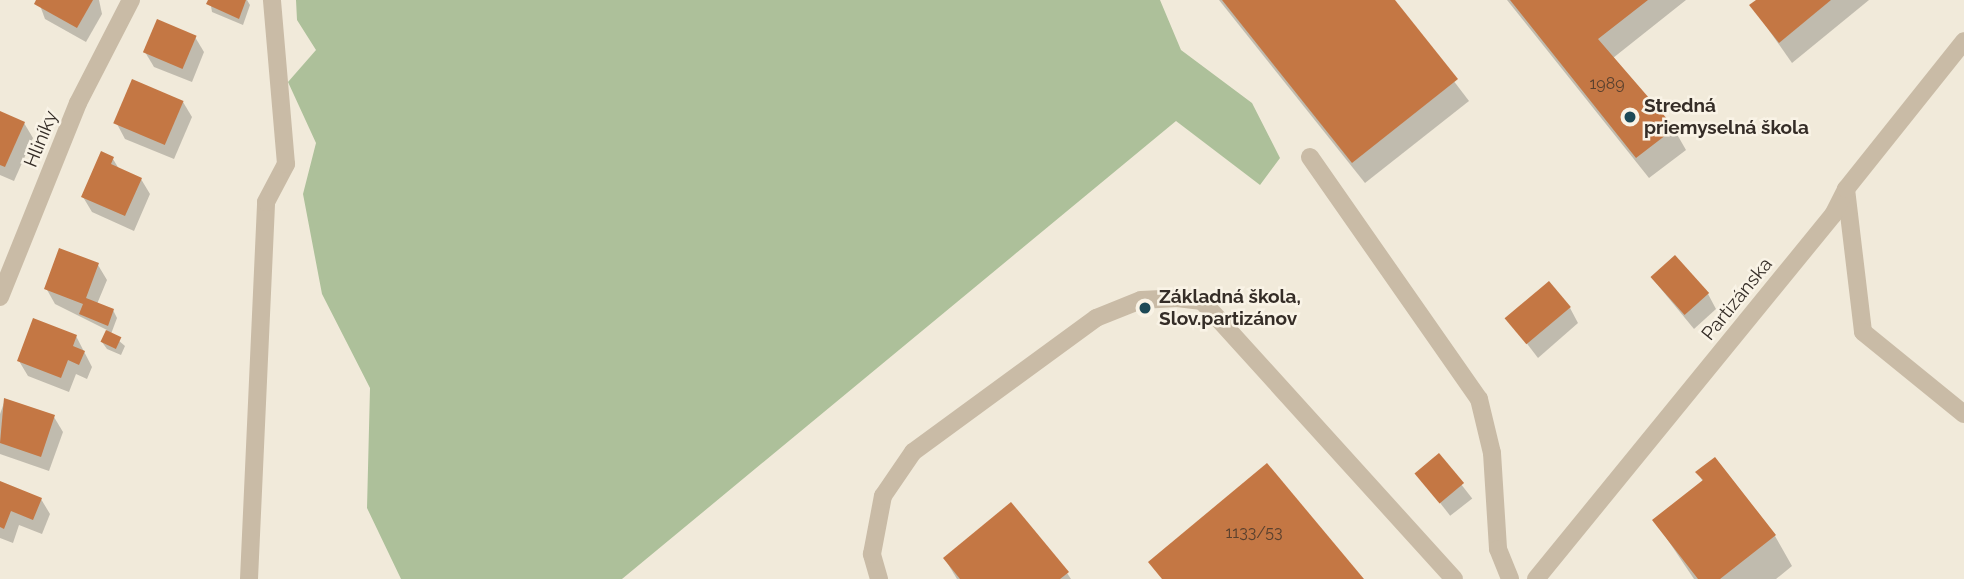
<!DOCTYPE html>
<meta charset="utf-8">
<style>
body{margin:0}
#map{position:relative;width:1964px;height:579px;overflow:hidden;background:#f1eada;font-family:Raleway,sans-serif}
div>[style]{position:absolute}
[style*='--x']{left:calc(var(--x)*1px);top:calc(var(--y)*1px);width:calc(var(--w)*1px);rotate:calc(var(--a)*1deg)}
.green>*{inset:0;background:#adc09a}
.shadow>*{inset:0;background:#0003;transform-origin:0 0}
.building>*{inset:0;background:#c47744;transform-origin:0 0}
.minor>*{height:18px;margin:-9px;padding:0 9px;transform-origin:9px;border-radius:9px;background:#c9bba6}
.dots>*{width:19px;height:19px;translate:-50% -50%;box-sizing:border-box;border:4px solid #f9f3e6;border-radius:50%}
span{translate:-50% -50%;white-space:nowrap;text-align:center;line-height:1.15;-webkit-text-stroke:5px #f9f3e6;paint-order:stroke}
.number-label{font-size:16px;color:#59402e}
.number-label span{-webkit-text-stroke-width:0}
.poi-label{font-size:19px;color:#352d27;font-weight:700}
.left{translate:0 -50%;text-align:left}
.street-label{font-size:19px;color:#352d27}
</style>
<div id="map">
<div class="green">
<div style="clip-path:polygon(296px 0,1160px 0,1181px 50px,1252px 103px,1280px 158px,1260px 185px,1176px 121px,622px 579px,401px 579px,367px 508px,370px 388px,322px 294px,303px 194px,316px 143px,288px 82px,316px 50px,297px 20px)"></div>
</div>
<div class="shadow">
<div style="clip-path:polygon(38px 0,99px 0,102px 14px,86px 42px,45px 19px)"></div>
<div style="clip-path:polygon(210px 0,247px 0,250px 5px,243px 25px,212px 12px)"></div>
<div style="clip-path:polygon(1219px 0,1392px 0,1469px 101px,1365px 183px)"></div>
<div style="clip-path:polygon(1507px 0,1686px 0,1613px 58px,1674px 129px,1686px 150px,1649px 178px)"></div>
<div style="clip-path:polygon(1758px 0,1869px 0,1792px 63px,1752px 6px)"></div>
<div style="clip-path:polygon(195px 37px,204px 52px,192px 82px,154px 67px,145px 52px)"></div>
<div style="clip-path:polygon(183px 102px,192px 117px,174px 159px,125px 139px,117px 124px)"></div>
<div style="clip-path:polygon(0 113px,24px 123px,33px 138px,14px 181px,0 175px)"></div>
<div style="clip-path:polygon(113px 159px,119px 169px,141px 179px,150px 194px,134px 231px,92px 212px,83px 197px)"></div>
<div style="clip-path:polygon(98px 265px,107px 280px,97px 304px,113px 310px,117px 318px,111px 334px,125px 346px,121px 355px,107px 349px,102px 342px,107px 330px,55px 304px,46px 288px)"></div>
<div style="clip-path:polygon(1652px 278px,1708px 294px,1716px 309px,1694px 329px)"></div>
<div style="clip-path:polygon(1570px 308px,1578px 323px,1538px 358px,1508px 319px)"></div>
<div style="clip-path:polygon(76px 336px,92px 367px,87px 379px,76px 374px,69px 392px,28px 376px,19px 361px)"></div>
<div style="clip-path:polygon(5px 400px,54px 417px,63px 432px,49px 471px,0 454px,0 414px)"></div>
<div style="left:1439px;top:456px;width:54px;height:28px;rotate:52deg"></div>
<div style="clip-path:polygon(1714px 459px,1775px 536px,1792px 566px,1776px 579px,1694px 579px,1655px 521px,1703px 482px,1698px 473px)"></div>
<div style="clip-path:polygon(0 483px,41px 499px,50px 514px,42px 534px,19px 525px,13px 543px,0 538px)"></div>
<div style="clip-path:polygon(945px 559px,1067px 573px,1071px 579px,957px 579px)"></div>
</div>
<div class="building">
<div style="clip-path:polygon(36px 0,93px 0,77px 28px,34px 4px)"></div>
<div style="clip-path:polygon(208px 0,246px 0,239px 19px,206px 4px)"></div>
<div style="clip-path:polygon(1222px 0,1395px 0,1458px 79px,1352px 163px)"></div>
<div style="clip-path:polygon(1510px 0,1648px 0,1598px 39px,1675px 128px,1636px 158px)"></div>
<div style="clip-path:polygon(1756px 0,1831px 0,1779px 43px,1749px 5px)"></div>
<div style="left:157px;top:19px;width:43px;height:36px;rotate:23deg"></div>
<div style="left:132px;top:79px;width:56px;height:48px;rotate:23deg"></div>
<div style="clip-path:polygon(0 111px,25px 122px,5px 167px,0 165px)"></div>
<div style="clip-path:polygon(101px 151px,114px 157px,111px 164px,142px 178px,125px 216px,81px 197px)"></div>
<div style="clip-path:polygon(59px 248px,99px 263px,86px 298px,114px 309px,108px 326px,79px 314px,83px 304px,44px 289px)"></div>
<div style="left:1675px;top:255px;width:51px;height:33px;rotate:48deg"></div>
<div style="left:1549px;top:281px;width:34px;height:58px;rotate:50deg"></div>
<div style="clip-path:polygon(33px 318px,77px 335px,73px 346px,85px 351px,79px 365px,68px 360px,61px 378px,17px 361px)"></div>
<div style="left:106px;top:330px;width:17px;height:13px;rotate:25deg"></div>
<div style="clip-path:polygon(4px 398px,55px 415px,41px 457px,0 443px)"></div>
<div style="left:1439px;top:453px;width:39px;height:32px;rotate:50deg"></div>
<div style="clip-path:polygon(1715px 457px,1776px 535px,1720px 579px,1698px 579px,1652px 520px,1703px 480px,1695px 472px)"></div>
<div style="clip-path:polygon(1267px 463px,1364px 579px,1162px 579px,1148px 562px)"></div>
<div style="clip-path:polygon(0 481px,42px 498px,33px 520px,11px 511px,4px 529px,0 527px)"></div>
<div style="clip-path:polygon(1011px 502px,1069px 572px,1060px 579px,960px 579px,943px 558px)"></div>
</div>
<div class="minor">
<div style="--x:1310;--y:157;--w:295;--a:55.1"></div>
<div style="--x:1479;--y:399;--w:56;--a:76.5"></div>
<div style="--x:1492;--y:453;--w:96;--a:86.4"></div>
<div style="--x:1498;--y:549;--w:32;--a:68"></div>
<div style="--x:1846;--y:189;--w:144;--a:83.2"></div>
<div style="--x:1863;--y:332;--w:130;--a:39.1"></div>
<div style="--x:0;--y:297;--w:209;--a:-68.1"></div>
<div style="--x:78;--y:103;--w:116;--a:-62.8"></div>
<div style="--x:249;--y:579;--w:377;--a:-87.4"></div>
<div style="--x:266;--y:202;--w:43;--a:-62.2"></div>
<div style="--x:286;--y:164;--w:165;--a:-94.9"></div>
<div style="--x:879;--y:579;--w:26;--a:-106"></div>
<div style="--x:872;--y:554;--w:59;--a:-79.3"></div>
<div style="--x:883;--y:496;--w:53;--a:-55.7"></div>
<div style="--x:913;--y:452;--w:227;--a:-36.2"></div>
<div style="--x:1096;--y:318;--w:48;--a:-21.8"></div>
<div style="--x:1141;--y:300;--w:36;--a:-3"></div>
<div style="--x:1177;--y:298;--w:25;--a:7"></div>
<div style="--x:1202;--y:301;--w:375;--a:47.8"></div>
<div style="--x:1536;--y:579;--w:470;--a:-50.8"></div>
<div style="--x:1833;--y:215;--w:29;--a:-63"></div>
<div style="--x:1846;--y:189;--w:189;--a:-51.4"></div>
</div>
<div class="dots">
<div style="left:1630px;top:117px;background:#1d4956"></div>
<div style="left:1145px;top:308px;background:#1d4956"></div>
</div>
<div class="number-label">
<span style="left:1607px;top:84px">1989</span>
<span style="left:1254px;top:533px">1133/53</span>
</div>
<div class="poi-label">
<span class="left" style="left:1644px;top:117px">Stredná<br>priemyselná škola</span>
<span class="left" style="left:1159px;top:308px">Základná škola,<br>Slov.partizánov</span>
</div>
<div class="street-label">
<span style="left:41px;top:139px;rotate:-68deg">Hliníky</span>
<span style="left:1737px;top:299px;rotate:-51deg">Partizánska</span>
</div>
</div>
